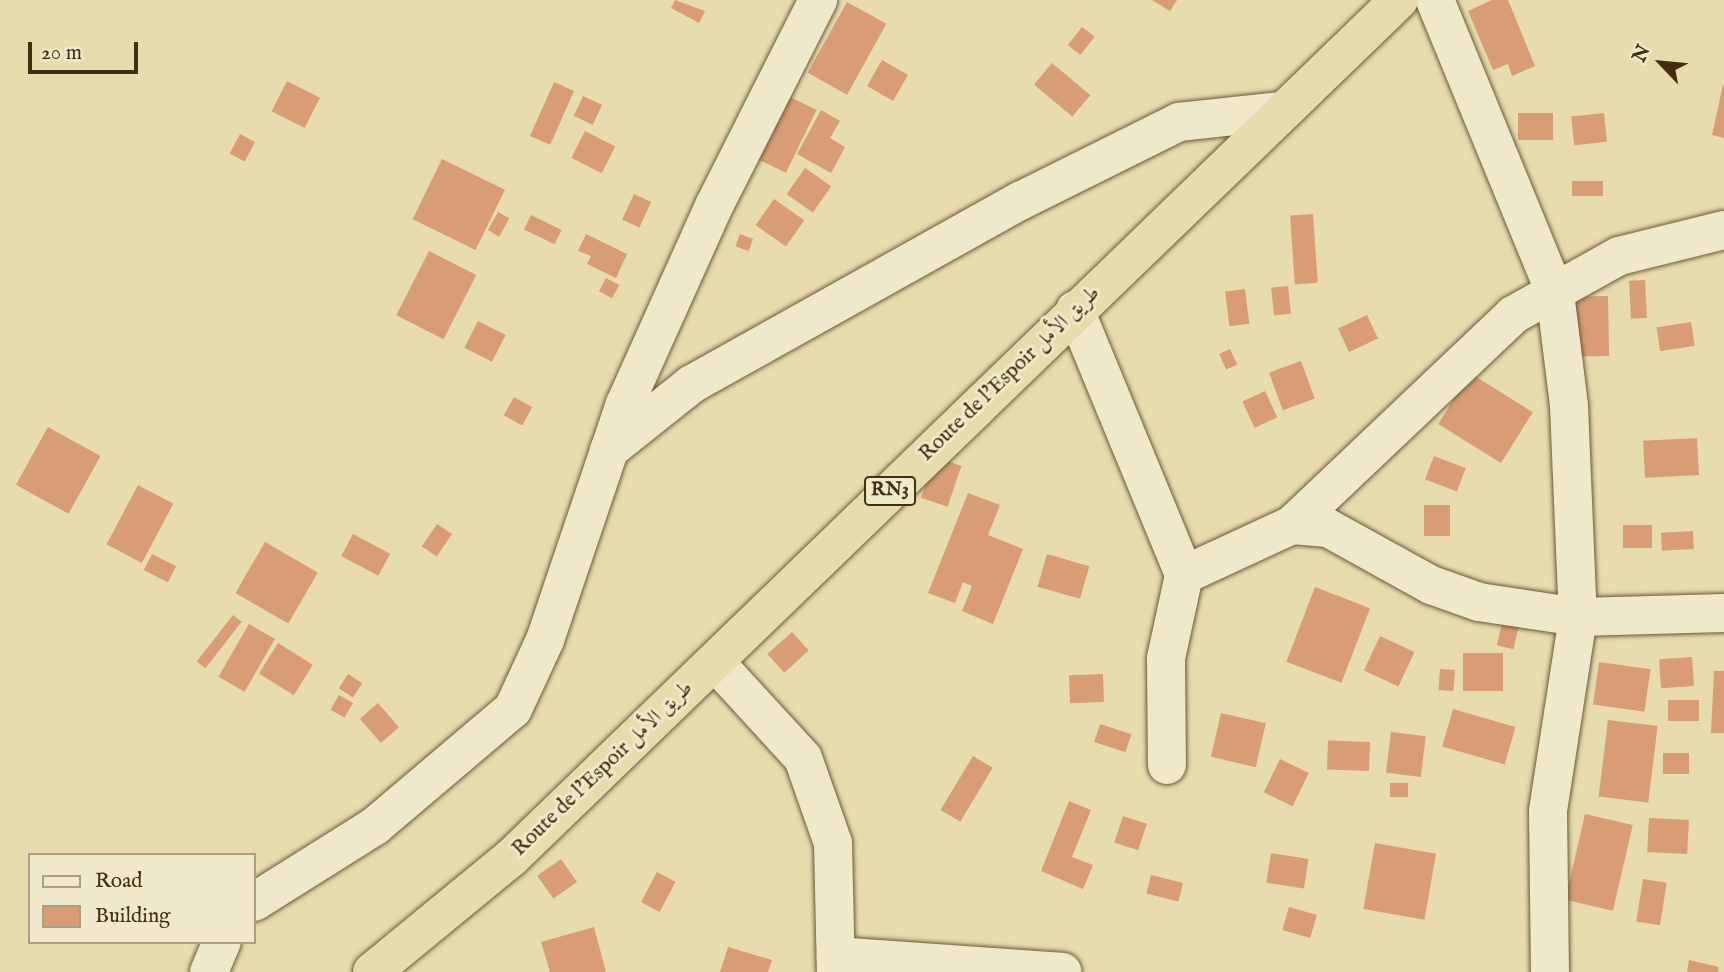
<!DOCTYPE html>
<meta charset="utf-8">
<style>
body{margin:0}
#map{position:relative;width:1724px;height:972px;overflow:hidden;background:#e8dbae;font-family:"IM FELL English",Amiri,serif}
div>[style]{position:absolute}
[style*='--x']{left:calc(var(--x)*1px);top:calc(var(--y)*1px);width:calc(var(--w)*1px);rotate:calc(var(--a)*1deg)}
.building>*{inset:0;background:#d89d74;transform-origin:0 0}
.roads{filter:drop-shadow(0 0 2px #6c5938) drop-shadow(0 0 2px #6c5938)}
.street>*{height:38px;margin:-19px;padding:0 19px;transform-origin:19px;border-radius:19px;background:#f0e8ca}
.highway>*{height:38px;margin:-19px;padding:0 19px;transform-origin:19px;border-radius:19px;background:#e8dbae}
span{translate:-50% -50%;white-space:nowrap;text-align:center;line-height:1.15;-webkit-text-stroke:6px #f0e8ca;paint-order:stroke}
.shield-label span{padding:2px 5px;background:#f0e8ca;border:2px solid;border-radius:5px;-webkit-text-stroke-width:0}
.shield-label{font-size:19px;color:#422e10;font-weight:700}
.street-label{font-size:21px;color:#422e10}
.legend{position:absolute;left:28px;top:853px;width:228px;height:91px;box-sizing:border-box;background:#f0e8ca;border:2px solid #aa9e80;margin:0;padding:9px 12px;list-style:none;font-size:21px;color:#422e10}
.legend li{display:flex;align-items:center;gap:14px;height:35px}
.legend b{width:35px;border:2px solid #aa9e80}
.north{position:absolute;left:1626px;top:28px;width:70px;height:70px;-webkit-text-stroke:5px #f0e8ca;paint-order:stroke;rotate:296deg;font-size:19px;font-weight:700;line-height:28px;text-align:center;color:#422e10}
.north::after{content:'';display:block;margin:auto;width:24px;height:32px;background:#422e10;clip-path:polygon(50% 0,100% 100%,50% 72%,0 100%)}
.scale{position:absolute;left:28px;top:42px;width:110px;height:32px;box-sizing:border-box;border:4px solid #422e10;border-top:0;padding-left:9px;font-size:21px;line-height:24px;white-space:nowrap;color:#422e10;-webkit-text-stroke:5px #f0e8ca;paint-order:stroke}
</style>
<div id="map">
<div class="building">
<div style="clip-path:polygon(675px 0,705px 11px,699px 23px,671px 8px)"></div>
<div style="clip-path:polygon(1152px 0,1177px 0,1170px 11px)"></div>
<div style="clip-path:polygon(1492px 0,1508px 0,1535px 66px,1512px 76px,1508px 64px,1493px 70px,1468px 11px)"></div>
<div style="left:847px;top:2px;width:45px;height:81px;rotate:29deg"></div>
<div style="left:1082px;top:27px;width:16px;height:23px;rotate:38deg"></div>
<div style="left:882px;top:60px;width:30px;height:30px;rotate:30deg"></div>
<div style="left:1052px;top:63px;width:50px;height:28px;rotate:40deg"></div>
<div style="left:287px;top:81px;width:37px;height:34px;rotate:27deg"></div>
<div style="left:554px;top:82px;width:22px;height:59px;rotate:24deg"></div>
<div style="clip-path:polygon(1723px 85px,1724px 85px,1724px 138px,1712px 135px)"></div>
<div style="left:786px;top:95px;width:34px;height:70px;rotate:26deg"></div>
<div style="left:583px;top:96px;width:21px;height:22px;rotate:25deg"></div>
<div style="clip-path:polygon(821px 110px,840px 121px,830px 138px,845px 147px,831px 173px,797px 154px)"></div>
<div style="left:1518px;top:113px;width:35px;height:27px"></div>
<div style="left:1604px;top:113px;width:29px;height:33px;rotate:84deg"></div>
<div style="left:585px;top:131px;width:34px;height:30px;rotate:27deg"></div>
<div style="left:240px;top:134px;width:17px;height:22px;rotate:28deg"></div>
<div style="left:442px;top:159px;width:70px;height:67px;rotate:26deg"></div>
<div style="left:805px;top:168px;width:32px;height:32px;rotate:35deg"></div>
<div style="left:1603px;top:181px;width:15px;height:31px;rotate:90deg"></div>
<div style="left:634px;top:194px;width:19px;height:28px;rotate:25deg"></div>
<div style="left:774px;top:199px;width:37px;height:32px;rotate:35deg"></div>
<div style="left:498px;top:212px;width:13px;height:21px;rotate:29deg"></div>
<div style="left:1313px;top:214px;width:69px;height:23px;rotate:86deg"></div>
<div style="left:531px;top:215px;width:34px;height:16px;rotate:26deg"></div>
<div style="clip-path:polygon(586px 234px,627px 254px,616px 278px,587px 264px,591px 256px,578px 251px)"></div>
<div style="left:740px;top:234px;width:14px;height:13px;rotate:21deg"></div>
<div style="left:429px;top:251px;width:53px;height:72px;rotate:27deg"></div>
<div style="left:606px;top:278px;width:15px;height:15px;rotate:28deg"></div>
<div style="left:1645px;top:280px;width:38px;height:16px;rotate:87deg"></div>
<div style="left:1288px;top:286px;width:28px;height:17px;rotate:84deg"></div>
<div style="left:1245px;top:289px;width:35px;height:20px;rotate:83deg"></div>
<div style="left:1608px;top:296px;width:60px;height:41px;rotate:89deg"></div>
<div style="left:1367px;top:315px;width:26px;height:32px;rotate:65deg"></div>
<div style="left:478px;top:321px;width:31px;height:30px;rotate:27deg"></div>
<div style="left:1691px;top:322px;width:24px;height:35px;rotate:81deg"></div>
<div style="left:1230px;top:349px;width:17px;height:12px;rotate:65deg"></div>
<div style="left:1301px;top:361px;width:40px;height:34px;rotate:70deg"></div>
<div style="left:1470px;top:373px;width:74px;height:60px;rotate:32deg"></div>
<div style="left:1265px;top:391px;width:29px;height:25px;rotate:65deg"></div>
<div style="left:514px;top:397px;width:21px;height:21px;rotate:29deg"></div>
<div style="left:48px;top:427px;width:60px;height:66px;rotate:29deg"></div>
<div style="left:1697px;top:438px;width:37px;height:54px;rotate:87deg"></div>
<div style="left:1434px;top:456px;width:34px;height:25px;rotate:21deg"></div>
<div style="left:935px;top:457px;width:28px;height:43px;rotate:19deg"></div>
<div style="left:138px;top:485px;width:40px;height:67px;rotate:28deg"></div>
<div style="clip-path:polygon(968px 493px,1000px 505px,988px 535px,1023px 549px,993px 624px,962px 611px,972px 586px,963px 582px,955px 603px,928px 593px)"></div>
<div style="left:1450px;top:505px;width:31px;height:26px;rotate:90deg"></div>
<div style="left:437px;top:524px;width:18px;height:27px;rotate:34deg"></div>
<div style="left:1623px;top:525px;width:29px;height:23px"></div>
<div style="left:1693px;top:531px;width:18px;height:32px;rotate:87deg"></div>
<div style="left:353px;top:534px;width:42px;height:25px;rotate:28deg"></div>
<div style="left:265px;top:542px;width:61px;height:59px;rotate:30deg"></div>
<div style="left:152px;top:554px;width:27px;height:18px;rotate:27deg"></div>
<div style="left:1047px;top:554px;width:44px;height:34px;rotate:16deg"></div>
<div style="left:1315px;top:587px;width:59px;height:80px;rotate:21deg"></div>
<div style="left:233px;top:615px;width:11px;height:59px;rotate:38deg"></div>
<div style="left:1503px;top:619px;width:17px;height:27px;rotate:13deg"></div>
<div style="left:249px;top:624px;width:30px;height:61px;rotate:30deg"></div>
<div style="left:792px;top:632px;width:25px;height:33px;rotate:48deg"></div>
<div style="left:1380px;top:636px;width:38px;height:38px;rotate:25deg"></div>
<div style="left:278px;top:643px;width:41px;height:36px;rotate:32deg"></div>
<div style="left:1463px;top:653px;width:40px;height:38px"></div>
<div style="left:1692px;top:657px;width:29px;height:33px;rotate:86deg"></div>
<div style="left:1599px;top:662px;width:52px;height:43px;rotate:8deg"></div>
<div style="left:1440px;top:669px;width:15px;height:21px;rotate:4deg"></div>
<div style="clip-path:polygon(1714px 671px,1724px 671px,1724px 733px,1711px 733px)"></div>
<div style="left:348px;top:674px;width:17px;height:17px;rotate:33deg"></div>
<div style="left:1103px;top:674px;width:28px;height:34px;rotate:88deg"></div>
<div style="left:339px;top:695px;width:16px;height:17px;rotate:30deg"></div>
<div style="left:1668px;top:700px;width:31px;height:21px"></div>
<div style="left:378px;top:703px;width:32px;height:24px;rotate:49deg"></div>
<div style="left:1453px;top:709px;width:65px;height:39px;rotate:16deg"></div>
<div style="left:1221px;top:713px;width:46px;height:45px;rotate:13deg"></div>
<div style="left:1608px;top:720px;width:50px;height:77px;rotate:7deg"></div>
<div style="left:1100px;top:724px;width:33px;height:19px;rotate:18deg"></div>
<div style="left:1391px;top:732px;width:35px;height:41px;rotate:7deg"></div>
<div style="left:1370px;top:742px;width:29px;height:42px;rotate:92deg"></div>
<div style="left:1663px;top:753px;width:26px;height:21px"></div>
<div style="left:973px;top:756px;width:23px;height:63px;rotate:31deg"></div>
<div style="left:1280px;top:759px;width:32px;height:37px;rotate:26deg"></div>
<div style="left:1390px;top:783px;width:18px;height:14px"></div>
<div style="clip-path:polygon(1069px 801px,1091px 810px,1072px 857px,1093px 865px,1083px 889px,1041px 871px)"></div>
<div style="left:1585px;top:814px;width:49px;height:88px;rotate:13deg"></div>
<div style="left:1123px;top:816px;width:25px;height:28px;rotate:18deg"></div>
<div style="left:1649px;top:818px;width:40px;height:34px;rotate:3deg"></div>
<div style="left:1375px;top:843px;width:62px;height:67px;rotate:10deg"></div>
<div style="left:1271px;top:853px;width:38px;height:30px;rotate:9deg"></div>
<div style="left:561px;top:859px;width:28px;height:29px;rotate:55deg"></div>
<div style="left:657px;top:872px;width:21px;height:34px;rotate:28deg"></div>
<div style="left:1151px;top:875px;width:33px;height:19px;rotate:14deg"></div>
<div style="left:1643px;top:879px;width:24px;height:43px;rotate:9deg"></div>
<div style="left:1289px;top:907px;width:29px;height:24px;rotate:16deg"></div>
<div style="clip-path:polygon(594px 927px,606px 972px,550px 972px,541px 942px)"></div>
<div style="clip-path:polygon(728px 947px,772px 960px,768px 972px,720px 972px)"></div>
<div style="clip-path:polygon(1689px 960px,1719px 967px,1718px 972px,1687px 972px)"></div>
</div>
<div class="roads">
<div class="street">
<div style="--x:1435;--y:0;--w:317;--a:67.7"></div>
<div style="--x:1555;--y:293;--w:114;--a:82.9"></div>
<div style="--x:1569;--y:406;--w:211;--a:87.6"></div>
<div style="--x:1578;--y:617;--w:196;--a:98.8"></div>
<div style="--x:1548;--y:811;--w:161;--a:89.3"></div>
<div style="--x:1075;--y:310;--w:287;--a:67.6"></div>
<div style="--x:1184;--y:575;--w:85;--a:102.2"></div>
<div style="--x:1166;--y:658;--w:107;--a:89.5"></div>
<div style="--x:609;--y:450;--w:106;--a:-38.5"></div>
<div style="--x:692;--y:384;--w:376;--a:-29.2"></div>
<div style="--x:1020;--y:201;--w:178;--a:-26.4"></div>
<div style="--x:1179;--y:122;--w:103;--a:-6.2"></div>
<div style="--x:1292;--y:525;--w:36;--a:5"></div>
<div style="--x:1328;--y:528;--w:118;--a:29"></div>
<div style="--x:1431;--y:585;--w:51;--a:19.5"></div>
<div style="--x:1479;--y:602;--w:100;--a:8.6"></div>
<div style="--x:1578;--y:617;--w:146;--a:-1.6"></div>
<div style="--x:1184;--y:575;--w:119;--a:-24.8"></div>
<div style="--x:1292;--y:525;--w:305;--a:-43.5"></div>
<div style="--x:1513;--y:315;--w:121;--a:-29.1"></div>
<div style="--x:1619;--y:256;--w:108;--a:-13.9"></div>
<div style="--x:715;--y:662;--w:130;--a:47.5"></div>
<div style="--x:803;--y:758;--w:90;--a:70.6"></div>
<div style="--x:833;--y:843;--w:129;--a:88.7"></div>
<div style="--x:254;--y:902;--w:143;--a:-32.1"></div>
<div style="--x:375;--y:826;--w:181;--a:-40.3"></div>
<div style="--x:513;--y:709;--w:76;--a:-65.1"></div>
<div style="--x:545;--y:640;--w:249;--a:-71.3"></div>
<div style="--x:625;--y:404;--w:217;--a:-65.8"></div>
<div style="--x:714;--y:206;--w:231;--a:-63.2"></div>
<div style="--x:836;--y:956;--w:227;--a:4"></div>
<div style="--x:209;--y:972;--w:33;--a:-67"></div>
</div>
<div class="highway">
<div style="--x:372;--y:972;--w:180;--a:-39.4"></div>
<div style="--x:511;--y:858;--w:1235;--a:-44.02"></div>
</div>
</div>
<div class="shield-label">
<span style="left:890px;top:491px">RN3</span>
</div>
<div class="street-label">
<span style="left:1010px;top:374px;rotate:-44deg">Route de l’Espoir طريق الأمل</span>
<span style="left:603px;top:769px;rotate:-44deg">Route de l’Espoir طريق الأمل</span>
</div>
<ul class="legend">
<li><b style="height:9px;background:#f0e8ca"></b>Road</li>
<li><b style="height:19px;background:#d89d74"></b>Building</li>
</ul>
<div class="north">N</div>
<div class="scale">20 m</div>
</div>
